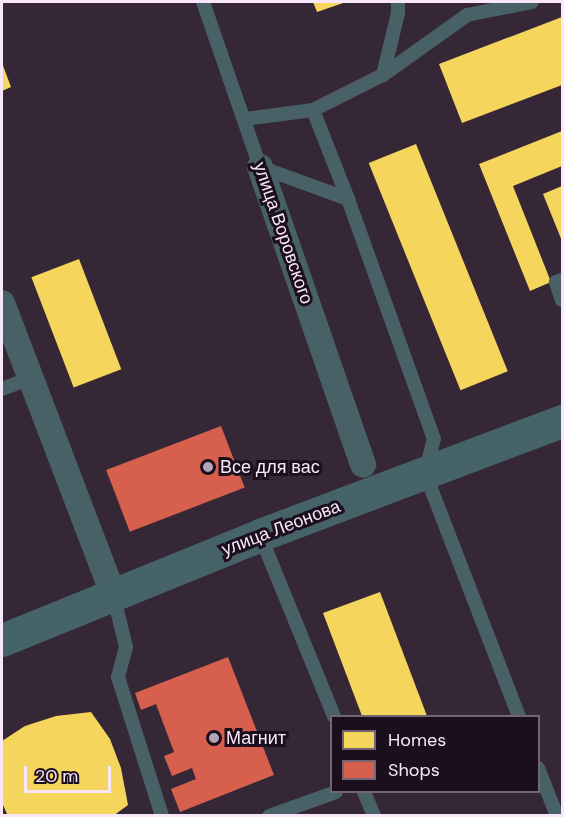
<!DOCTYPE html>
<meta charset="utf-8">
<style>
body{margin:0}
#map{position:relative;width:564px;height:817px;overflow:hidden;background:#362737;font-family:"DM Sans",sans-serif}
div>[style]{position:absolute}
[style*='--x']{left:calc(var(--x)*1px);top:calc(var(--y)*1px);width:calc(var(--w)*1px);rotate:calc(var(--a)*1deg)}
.homes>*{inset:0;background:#f6d55c;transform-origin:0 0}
.shops>*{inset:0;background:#d6604d;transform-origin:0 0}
.lane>*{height:14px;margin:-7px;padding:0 7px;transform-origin:7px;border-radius:7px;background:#486166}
.street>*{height:26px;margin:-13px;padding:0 13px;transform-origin:13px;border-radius:13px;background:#486166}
.secondary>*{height:33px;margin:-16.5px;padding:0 16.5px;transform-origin:16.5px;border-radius:16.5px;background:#456369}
.dots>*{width:16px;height:16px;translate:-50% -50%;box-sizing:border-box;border:3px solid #1c0f1d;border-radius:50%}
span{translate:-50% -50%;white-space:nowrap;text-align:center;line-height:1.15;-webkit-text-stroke:6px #1c0f1d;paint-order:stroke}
.street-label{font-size:18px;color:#f9e6fa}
.poi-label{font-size:18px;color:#f9e6fa}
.left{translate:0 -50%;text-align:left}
.frame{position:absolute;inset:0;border:3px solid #f9e6fa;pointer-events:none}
.legend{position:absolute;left:330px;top:715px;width:210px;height:78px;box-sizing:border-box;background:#1c0f1d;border:2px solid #746575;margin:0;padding:8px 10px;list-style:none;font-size:18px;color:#f9e6fa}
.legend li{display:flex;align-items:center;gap:12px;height:30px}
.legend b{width:30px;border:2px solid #746575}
.scale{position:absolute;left:24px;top:766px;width:87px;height:27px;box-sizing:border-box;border:3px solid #f9e6fa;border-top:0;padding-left:8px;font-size:18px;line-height:21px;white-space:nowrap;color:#f9e6fa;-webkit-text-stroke:4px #1c0f1d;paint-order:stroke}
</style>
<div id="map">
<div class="homes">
<div style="clip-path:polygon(313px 2px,346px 2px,317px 12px)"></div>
<div style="clip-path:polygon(562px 17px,562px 85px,462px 123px,439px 64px)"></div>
<div style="clip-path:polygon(2px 63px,11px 87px,2px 91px)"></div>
<div style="clip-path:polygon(562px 131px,562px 166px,513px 186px,551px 282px,530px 291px,479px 164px)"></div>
<div style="left:416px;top:144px;width:245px;height:51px;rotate:68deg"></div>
<div style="clip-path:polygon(562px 186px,562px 241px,543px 194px)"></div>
<div style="left:79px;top:259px;width:118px;height:51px;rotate:69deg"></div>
<div style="clip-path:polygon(380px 592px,427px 716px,362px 716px,323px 613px)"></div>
<div style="clip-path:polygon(91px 712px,110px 739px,121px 768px,128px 805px,113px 816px,8px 816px,2px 803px,2px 741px,25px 726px,56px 716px)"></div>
</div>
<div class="shops">
<div style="left:221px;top:426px;width:66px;height:123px;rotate:69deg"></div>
<div style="clip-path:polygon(228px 657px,274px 775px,180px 812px,171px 789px,196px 779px,192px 768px,172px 776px,164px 756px,174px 752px,156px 704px,141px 710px,135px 693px)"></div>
</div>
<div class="lane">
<div style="--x:203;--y:2;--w:175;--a:70.9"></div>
<div style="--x:260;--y:167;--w:94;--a:20"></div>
<div style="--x:348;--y:199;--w:255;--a:70.3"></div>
<div style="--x:434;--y:439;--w:35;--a:105"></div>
<div style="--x:425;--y:473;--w:261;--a:68.9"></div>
<div style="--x:383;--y:75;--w:103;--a:-35.5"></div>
<div style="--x:467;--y:15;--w:66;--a:-11.3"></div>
<div style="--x:313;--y:110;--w:96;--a:68.5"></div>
<div style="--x:244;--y:119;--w:70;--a:-7.4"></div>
<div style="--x:313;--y:110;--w:78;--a:-26.6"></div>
<div style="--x:383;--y:75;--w:64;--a:-76.4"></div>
<div style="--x:398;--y:13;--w:11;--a:-90"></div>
<div style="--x:562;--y:280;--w:6;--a:162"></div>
<div style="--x:556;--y:282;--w:19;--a:72"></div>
<div style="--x:2;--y:389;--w:31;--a:-21"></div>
<div style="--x:260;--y:535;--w:196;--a:67.8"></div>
<div style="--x:113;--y:594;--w:55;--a:76.2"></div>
<div style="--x:126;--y:647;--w:31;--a:105"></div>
<div style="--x:118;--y:677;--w:146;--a:72.4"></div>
<div style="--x:538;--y:768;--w:52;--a:68.4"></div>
<div style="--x:364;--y:792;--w:26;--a:67"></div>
<div style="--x:269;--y:816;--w:71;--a:-19.7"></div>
</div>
<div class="street">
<div style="--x:260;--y:167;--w:315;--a:70.9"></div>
<div style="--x:2;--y:303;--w:311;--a:69.1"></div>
</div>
<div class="secondary">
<div style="--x:2;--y:640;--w:279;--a:-22.1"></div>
<div style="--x:260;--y:535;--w:323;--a:-20.7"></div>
</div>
<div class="dots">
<div style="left:208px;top:467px;background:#b5a3b6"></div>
<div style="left:214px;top:738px;background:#b5a3b6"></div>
</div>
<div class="street-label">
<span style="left:283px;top:233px;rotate:71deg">улица Воровского</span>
<span style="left:281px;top:528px;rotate:-21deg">улица Леонова</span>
</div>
<div class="poi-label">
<span class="left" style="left:220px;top:467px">Все для вас</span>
<span class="left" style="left:226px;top:738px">Магнит</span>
</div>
<div class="frame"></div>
<ul class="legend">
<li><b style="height:16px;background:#f6d55c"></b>Homes</li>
<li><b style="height:16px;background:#d6604d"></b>Shops</li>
</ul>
<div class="scale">20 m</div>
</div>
